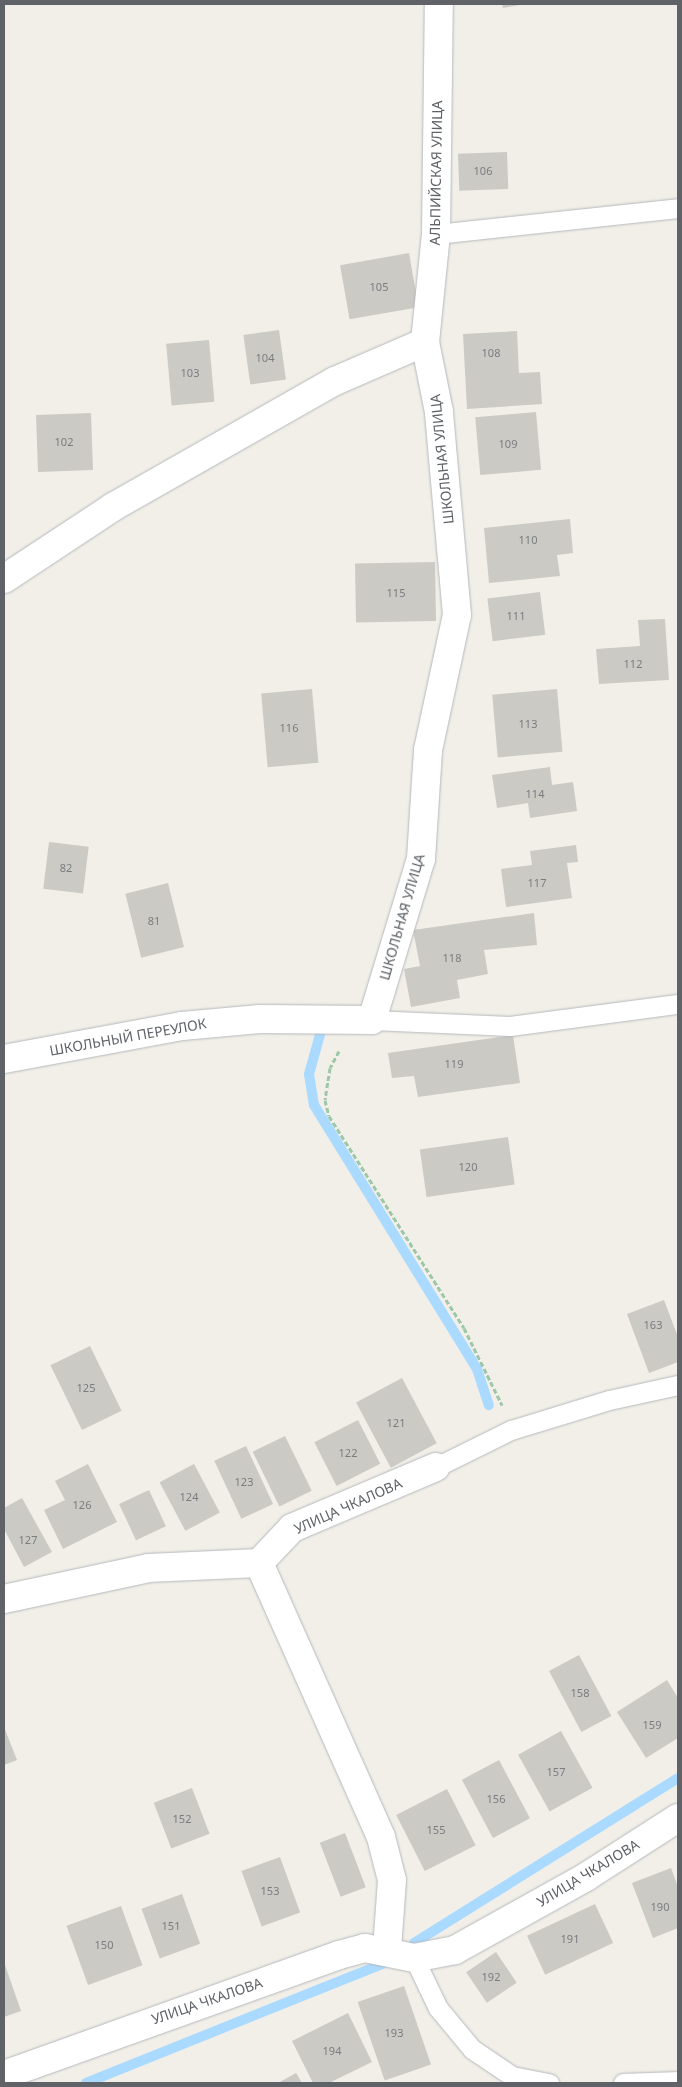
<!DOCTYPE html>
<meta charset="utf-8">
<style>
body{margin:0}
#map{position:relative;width:682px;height:2087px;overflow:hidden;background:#f1efe8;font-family:"Noto Sans",sans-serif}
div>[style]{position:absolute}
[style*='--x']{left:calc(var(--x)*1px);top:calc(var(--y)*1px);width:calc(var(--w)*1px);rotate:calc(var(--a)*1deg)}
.stream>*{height:10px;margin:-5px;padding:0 5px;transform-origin:5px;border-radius:5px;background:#aadaff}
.building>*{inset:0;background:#cccac5;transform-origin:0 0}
.path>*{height:3px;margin-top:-1.5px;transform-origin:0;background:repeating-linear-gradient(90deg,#9cc7a9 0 5px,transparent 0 7.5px)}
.roads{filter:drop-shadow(0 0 1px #b5b8bc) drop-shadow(0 0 1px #b5b8bc)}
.lane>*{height:19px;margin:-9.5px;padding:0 9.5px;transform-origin:9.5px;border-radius:9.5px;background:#fff}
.street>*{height:28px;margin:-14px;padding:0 14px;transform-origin:14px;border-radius:14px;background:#fff}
.secondary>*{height:28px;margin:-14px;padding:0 14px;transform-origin:14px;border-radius:14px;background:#fff}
span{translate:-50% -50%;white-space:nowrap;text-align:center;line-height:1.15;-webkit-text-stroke:4.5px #fff;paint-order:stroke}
.number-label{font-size:11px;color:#7a7d7f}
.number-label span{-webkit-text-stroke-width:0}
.street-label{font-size:14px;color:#5f6368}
.frame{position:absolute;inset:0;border:5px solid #5f6368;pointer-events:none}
</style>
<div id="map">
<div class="stream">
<div style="--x:321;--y:1031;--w:45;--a:105.6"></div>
<div style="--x:309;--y:1074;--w:31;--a:81"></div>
<div style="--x:314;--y:1105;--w:310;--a:58.3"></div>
<div style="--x:477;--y:1369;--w:38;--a:72"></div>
<div style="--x:414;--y:1943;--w:311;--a:-32"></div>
<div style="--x:86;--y:2083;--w:321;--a:-21.9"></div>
</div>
<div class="building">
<div style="clip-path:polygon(502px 4px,520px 4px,520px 5px,503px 8px)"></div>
<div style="left:507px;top:152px;width:37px;height:49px;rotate:88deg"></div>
<div style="left:409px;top:253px;width:55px;height:70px;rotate:80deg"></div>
<div style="left:279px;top:330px;width:50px;height:36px;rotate:82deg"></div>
<div style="clip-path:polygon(517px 331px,519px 373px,540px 372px,542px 404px,467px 409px,463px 334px)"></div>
<div style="left:209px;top:340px;width:62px;height:43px;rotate:85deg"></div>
<div style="left:536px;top:412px;width:58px;height:61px;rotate:85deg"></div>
<div style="left:91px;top:413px;width:57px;height:55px;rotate:88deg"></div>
<div style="clip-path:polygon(570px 519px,573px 553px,557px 555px,560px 576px,489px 583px,484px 528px)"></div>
<div style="left:435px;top:562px;width:59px;height:80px;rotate:89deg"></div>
<div style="left:540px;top:592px;width:43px;height:53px;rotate:83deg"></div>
<div style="clip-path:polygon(665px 619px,669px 680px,599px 684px,596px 649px,640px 646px,638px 620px)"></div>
<div style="left:312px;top:689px;width:74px;height:51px;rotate:85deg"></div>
<div style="left:557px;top:689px;width:63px;height:65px;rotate:85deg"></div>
<div style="clip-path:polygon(550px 767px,552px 785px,573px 782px,577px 811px,530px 818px,528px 803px,497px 808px,492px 775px)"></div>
<div style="left:49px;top:842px;width:40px;height:47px;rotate:7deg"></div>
<div style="clip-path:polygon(576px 845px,578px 862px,567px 863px,572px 898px,506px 907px,501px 869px,532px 865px,530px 851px)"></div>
<div style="left:168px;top:883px;width:66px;height:44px;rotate:76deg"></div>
<div style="clip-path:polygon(534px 913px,537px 945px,484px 950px,488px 974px,457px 980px,460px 998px,411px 1007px,404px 969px,420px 966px,413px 930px)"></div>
<div style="clip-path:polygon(513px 1035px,520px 1083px,418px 1097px,414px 1076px,392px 1078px,388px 1053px)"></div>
<div style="left:508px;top:1137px;width:48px;height:89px;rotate:82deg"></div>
<div style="clip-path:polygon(664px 1300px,678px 1337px,678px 1362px,649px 1373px,627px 1314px)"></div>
<div style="left:90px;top:1346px;width:72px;height:44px;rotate:64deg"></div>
<div style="left:402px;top:1378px;width:74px;height:52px;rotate:62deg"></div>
<div style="left:358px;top:1420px;width:49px;height:49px;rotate:63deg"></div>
<div style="left:285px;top:1436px;width:61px;height:36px;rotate:64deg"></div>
<div style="left:246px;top:1446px;width:64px;height:35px;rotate:65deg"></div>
<div style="clip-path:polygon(88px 1464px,117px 1522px,63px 1549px,44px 1510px,65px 1500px,55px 1481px)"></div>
<div style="left:194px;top:1464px;width:55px;height:39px;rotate:62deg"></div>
<div style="left:149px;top:1490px;width:40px;height:33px;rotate:65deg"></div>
<div style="clip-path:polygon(22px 1498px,52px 1552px,24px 1567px,4px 1529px,4px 1508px)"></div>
<div style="left:579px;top:1655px;width:69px;height:34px;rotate:62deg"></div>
<div style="clip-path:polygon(667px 1680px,678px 1698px,678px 1738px,646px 1758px,617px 1712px)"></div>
<div style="clip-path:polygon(4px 1727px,17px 1760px,4px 1765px)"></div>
<div style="left:561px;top:1731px;width:65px;height:49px;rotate:61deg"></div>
<div style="left:499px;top:1760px;width:66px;height:42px;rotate:62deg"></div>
<div style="left:192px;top:1788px;width:49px;height:41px;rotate:69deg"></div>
<div style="left:447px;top:1789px;width:63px;height:57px;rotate:63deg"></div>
<div style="left:345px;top:1833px;width:58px;height:27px;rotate:69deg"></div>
<div style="left:280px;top:1857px;width:59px;height:41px;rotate:70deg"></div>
<div style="clip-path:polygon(671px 1868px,678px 1887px,678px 1928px,653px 1938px,632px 1883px)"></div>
<div style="left:182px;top:1894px;width:53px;height:43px;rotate:70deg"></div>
<div style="left:595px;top:1904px;width:43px;height:75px;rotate:65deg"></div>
<div style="left:121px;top:1906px;width:63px;height:58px;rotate:70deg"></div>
<div style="left:496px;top:1952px;width:37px;height:36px;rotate:56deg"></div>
<div style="clip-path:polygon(4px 1962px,21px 2011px,4px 2017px)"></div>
<div style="left:404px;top:1986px;width:83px;height:49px;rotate:71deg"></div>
<div style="clip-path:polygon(348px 2013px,372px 2062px,329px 2083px,313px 2083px,292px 2041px)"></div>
<div style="clip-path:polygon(296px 2073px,302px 2083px,278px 2083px)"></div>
</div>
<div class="path">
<div style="--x:339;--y:1051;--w:19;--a:118"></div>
<div style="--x:330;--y:1068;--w:32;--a:99"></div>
<div style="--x:325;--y:1100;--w:16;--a:76"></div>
<div style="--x:329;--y:1116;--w:251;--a:57.5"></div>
<div style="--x:464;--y:1328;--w:86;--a:63.7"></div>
</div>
<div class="roads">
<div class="lane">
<div style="--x:436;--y:234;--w:243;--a:-6.1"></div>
<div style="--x:372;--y:1020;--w:138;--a:2.5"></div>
<div style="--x:510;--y:1026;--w:169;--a:-7.5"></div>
<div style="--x:436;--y:1467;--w:84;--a:-26.3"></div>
<div style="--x:511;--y:1430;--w:102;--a:-17"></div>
<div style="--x:609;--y:1400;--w:71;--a:-12.3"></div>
<div style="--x:414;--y:1958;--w:55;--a:64.4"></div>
<div style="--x:438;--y:2008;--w:53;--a:50.3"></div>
<div style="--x:472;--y:2049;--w:48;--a:34"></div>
<div style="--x:512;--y:2076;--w:38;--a:11"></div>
<div style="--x:623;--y:2083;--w:55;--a:-2.1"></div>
</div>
<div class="street">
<div style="--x:4;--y:579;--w:131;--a:-33.4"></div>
<div style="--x:113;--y:507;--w:255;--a:-29.6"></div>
<div style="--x:335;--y:381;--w:98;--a:-23.4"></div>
<div style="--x:4;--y:1059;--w:181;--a:-10.5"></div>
<div style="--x:182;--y:1026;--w:78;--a:-5.1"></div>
<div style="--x:260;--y:1019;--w:112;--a:0.5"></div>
<div style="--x:372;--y:1020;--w:168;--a:-73.1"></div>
<div style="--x:421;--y:859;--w:109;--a:-86.3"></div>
<div style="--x:428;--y:750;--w:138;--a:-77.9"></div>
<div style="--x:457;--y:615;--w:204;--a:-95.1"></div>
<div style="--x:439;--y:412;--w:71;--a:-101.3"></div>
<div style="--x:425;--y:342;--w:109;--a:-84.2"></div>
<div style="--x:436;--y:234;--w:230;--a:-89.3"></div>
<div style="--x:259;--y:1563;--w:300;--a:66"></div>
<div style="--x:381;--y:1837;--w:44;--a:75.7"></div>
<div style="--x:392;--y:1880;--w:70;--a:94.1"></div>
<div style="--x:4;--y:1599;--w:147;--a:-12.1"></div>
<div style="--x:148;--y:1568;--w:111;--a:-2.6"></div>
<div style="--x:259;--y:1563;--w:48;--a:-46.7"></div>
<div style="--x:292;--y:1528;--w:156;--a:-23"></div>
</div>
<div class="secondary">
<div style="--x:4;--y:2075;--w:356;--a:-19.7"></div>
<div style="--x:339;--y:1955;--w:27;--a:-15"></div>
<div style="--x:365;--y:1948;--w:50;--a:11.5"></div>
<div style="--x:414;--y:1958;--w:42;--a:-11"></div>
<div style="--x:455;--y:1950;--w:150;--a:-29.1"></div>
<div style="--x:586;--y:1877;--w:109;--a:-32.7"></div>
</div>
</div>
<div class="number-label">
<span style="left:483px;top:171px">106</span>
<span style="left:379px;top:287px">105</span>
<span style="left:491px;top:353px">108</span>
<span style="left:265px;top:358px">104</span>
<span style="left:190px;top:373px">103</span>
<span style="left:64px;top:442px">102</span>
<span style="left:508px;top:444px">109</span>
<span style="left:528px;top:540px">110</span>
<span style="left:396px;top:593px">115</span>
<span style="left:516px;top:616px">111</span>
<span style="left:633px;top:664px">112</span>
<span style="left:528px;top:724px">113</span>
<span style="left:289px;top:728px">116</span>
<span style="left:535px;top:794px">114</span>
<span style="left:66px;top:868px">82</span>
<span style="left:537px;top:883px">117</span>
<span style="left:154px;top:921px">81</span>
<span style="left:452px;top:958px">118</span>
<span style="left:454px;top:1064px">119</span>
<span style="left:468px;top:1167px">120</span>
<span style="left:653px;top:1325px">163</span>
<span style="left:86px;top:1388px">125</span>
<span style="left:396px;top:1423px">121</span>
<span style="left:348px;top:1453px">122</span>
<span style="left:244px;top:1482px">123</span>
<span style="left:189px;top:1497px">124</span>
<span style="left:82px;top:1505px">126</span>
<span style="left:28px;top:1540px">127</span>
<span style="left:580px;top:1693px">158</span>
<span style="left:652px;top:1725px">159</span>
<span style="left:556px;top:1772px">157</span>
<span style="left:496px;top:1799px">156</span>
<span style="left:182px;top:1819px">152</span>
<span style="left:436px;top:1830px">155</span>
<span style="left:270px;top:1891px">153</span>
<span style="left:660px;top:1907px">190</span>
<span style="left:171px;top:1926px">151</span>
<span style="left:570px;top:1939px">191</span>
<span style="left:104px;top:1945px">150</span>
<span style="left:491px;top:1977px">192</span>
<span style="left:394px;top:2033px">193</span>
<span style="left:332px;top:2051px">194</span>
</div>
<div class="street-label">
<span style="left:436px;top:173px;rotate:-89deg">АЛЬПИЙСКАЯ УЛИЦА</span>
<span style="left:442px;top:459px;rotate:-96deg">ШКОЛЬНАЯ УЛИЦА</span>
<span style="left:402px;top:917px;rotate:-74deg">ШКОЛЬНАЯ УЛИЦА</span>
<span style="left:128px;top:1037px;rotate:-10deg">ШКОЛЬНЫЙ ПЕРЕУЛОК</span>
<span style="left:348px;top:1506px;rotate:-24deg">УЛИЦА ЧКАЛОВА</span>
<span style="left:588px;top:1873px;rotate:-31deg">УЛИЦА ЧКАЛОВА</span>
<span style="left:207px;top:2001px;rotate:-19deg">УЛИЦА ЧКАЛОВА</span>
</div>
<div class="frame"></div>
</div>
